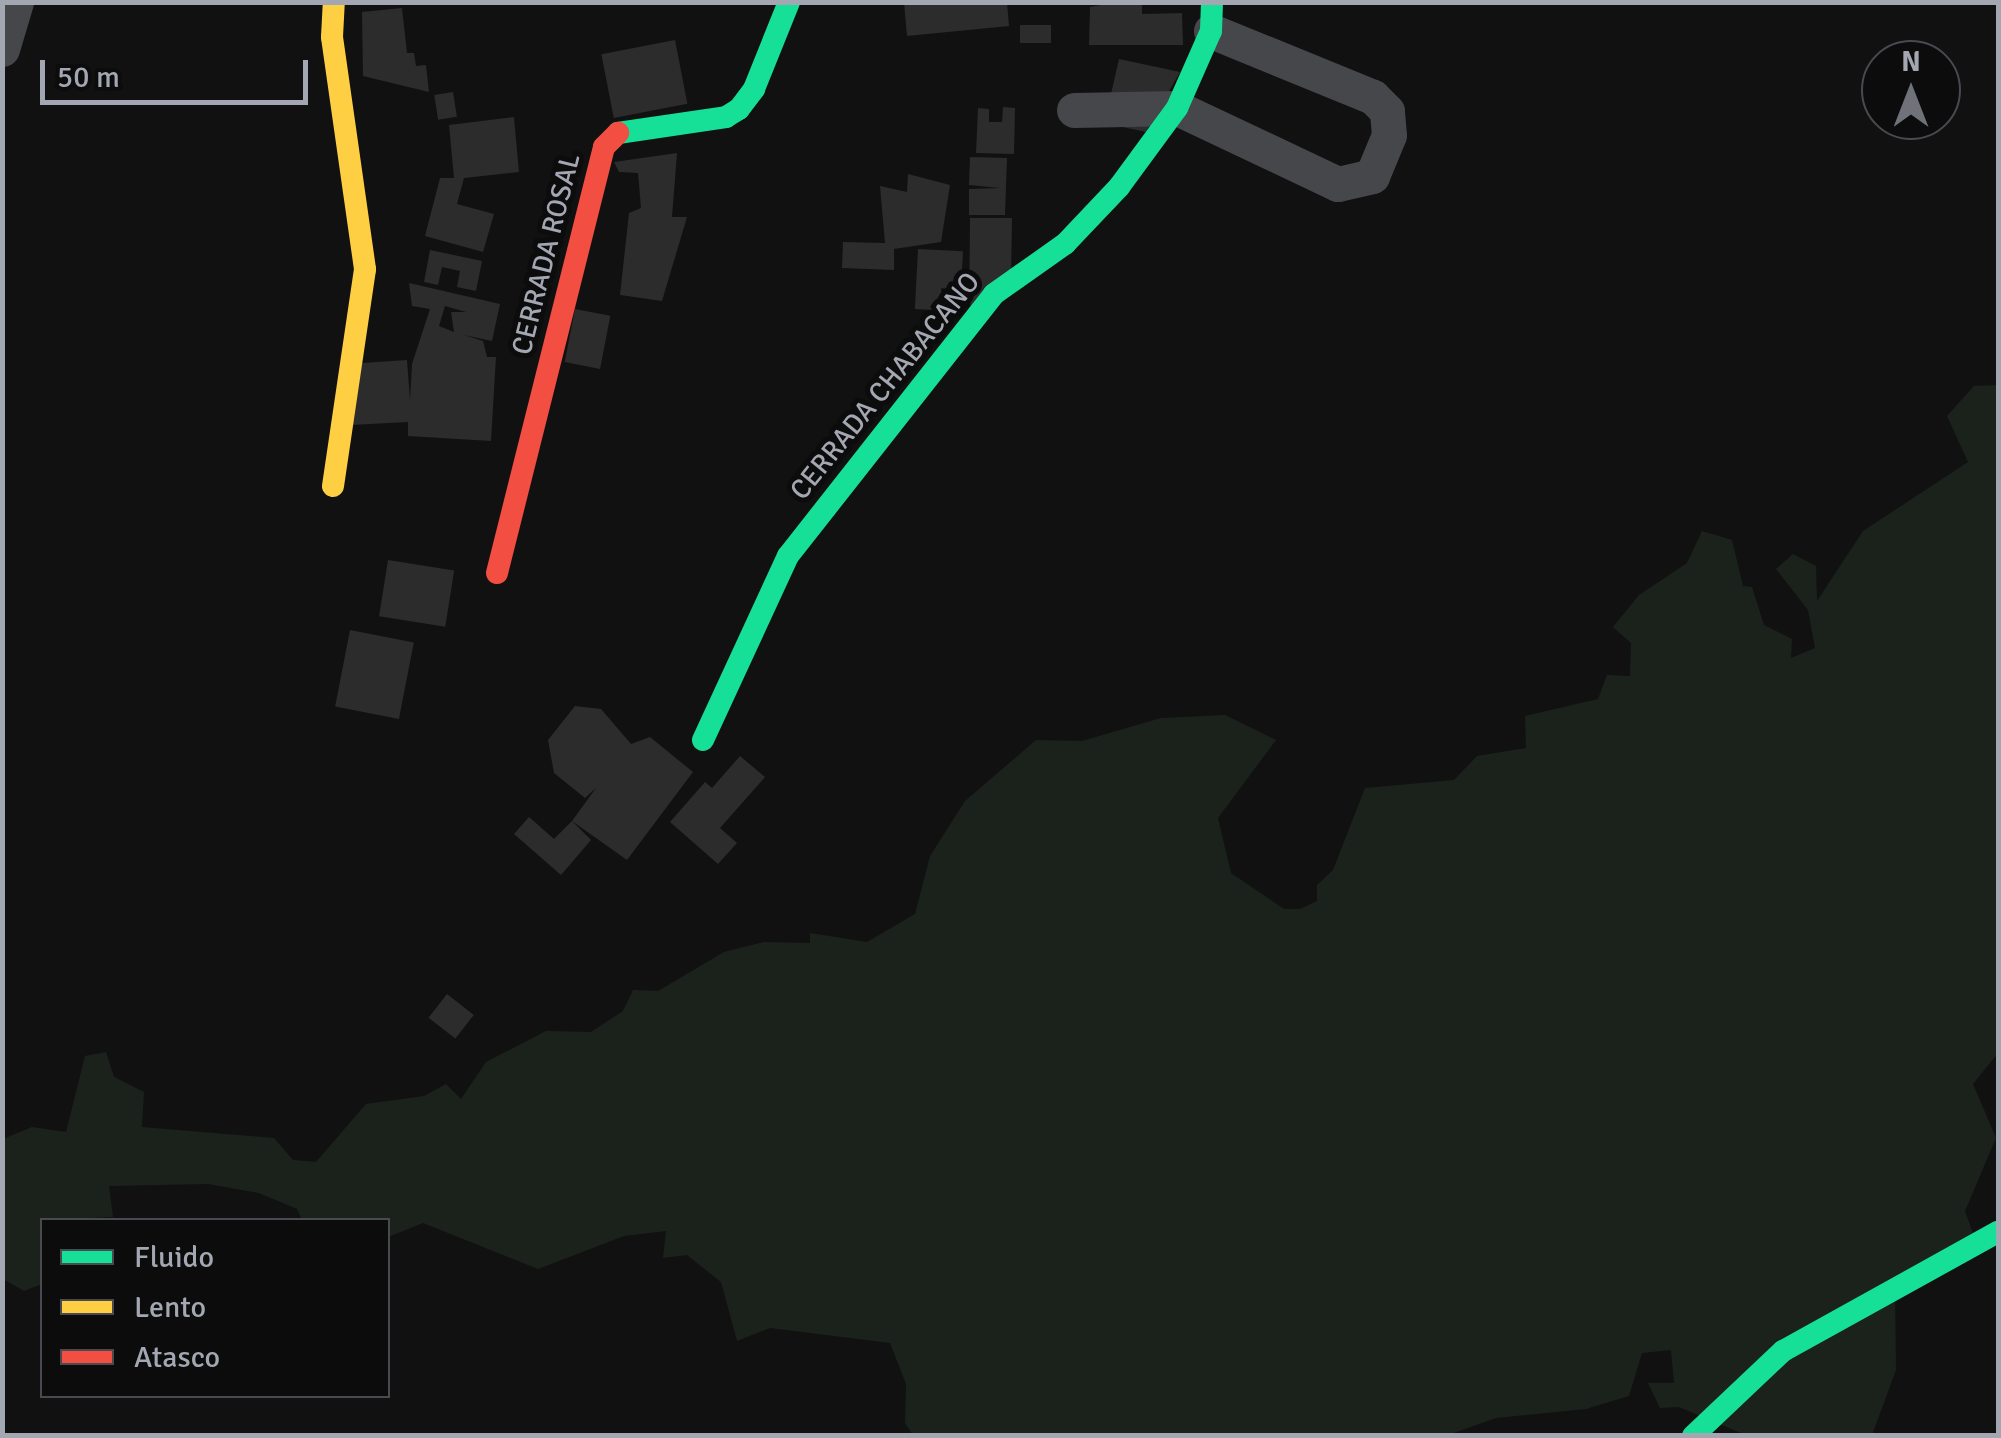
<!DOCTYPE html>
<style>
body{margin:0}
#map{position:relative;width:2001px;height:1438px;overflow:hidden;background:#111112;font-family:Signika,sans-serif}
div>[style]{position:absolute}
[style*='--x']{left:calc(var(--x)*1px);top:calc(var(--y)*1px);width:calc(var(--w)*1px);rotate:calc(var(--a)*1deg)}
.green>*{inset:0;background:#1b221c}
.building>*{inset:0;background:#2c2c2d;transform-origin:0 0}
.street>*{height:35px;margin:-17.5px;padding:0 17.5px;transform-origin:17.5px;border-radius:17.5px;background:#46474a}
.fast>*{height:22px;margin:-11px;padding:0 11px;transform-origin:11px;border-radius:11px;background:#16e098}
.slow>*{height:22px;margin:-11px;padding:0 11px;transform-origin:11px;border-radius:11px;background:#ffcf43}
.jam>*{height:22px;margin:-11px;padding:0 11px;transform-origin:11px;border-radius:11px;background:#f24e42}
span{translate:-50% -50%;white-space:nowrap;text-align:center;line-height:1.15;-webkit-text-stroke:10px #0c0c0d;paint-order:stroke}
.street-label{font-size:28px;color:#a3a7b2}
.frame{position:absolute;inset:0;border:5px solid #a3a7b2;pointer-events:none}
.legend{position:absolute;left:40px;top:1218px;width:350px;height:180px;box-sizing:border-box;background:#0c0c0d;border:2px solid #484a4f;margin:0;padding:12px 18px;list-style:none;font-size:30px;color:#a3a7b2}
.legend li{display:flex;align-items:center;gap:20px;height:50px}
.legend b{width:50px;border:2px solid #484a4f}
.north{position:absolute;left:1861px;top:40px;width:100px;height:100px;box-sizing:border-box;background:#0c0c0d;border:2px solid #484a4f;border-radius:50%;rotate:0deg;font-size:28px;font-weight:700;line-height:40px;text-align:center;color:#a3a7b2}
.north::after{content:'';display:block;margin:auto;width:35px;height:45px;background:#70727a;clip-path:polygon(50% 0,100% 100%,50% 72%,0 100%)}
.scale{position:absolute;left:40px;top:60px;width:268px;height:45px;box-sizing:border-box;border:5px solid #a3a7b2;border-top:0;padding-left:12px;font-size:30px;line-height:35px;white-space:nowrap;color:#a3a7b2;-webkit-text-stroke:8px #0c0c0d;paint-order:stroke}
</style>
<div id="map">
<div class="green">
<div style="clip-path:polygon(1998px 385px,1998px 1053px,1973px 1084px,1996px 1138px,1965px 1211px,1980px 1253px,1895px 1289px,1896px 1370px,1872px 1435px,1746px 1435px,1679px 1407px,1660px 1408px,1648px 1383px,1674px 1383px,1671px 1350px,1642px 1353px,1629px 1396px,1586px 1409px,1496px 1418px,1448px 1435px,913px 1435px,905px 1423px,906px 1384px,890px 1343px,770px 1328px,737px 1341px,721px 1282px,687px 1255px,663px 1258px,666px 1231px,624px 1236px,538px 1269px,423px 1223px,388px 1237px,388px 1220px,302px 1220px,297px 1209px,259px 1193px,208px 1184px,109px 1186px,113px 1217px,42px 1220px,42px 1284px,24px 1291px,3px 1279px,3px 1139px,32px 1127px,66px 1132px,85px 1056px,106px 1052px,114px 1077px,144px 1092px,142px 1127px,274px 1138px,293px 1160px,316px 1162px,366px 1104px,424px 1096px,446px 1084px,461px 1099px,486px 1062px,546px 1031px,591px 1032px,623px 1011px,633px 990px,658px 991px,724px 952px,764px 942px,810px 943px,810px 933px,867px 942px,915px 914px,930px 856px,965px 801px,1036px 740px,1082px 741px,1161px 718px,1225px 715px,1276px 740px,1218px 818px,1231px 873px,1284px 909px,1300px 909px,1317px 901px,1317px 885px,1333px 870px,1365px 788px,1454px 780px,1477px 756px,1526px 748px,1525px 716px,1598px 699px,1607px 675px,1630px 676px,1631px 643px,1613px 627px,1639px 595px,1687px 563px,1702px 531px,1732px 540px,1743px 586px,1752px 587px,1764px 625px,1792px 639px,1791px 658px,1815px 648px,1808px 610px,1776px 569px,1793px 554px,1816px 566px,1817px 601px,1863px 531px,1968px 462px,1947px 416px,1974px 386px)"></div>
</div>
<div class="building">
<div style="clip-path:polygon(904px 2px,1007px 2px,1009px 26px,907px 36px)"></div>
<div style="clip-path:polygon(1117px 2px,1142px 2px,1142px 14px,1182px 13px,1183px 45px,1089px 45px,1090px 7px)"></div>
<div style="clip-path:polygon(402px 8px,407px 53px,414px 53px,416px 66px,426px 65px,429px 92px,363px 76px,362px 12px)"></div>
<div style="left:1020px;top:25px;width:31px;height:18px"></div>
<div style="left:675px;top:40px;width:65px;height:75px;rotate:79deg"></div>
<div style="clip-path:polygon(1119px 59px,1180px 72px,1146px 132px,1113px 125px,1108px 107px)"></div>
<div style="left:453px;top:92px;width:25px;height:19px;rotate:81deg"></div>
<div style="clip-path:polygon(1003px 107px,1015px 108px,1014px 154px,976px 153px,978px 108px,989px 109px,989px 122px,1002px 122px)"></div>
<div style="clip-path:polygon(514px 117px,519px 172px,464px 178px,457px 204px,494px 214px,483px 252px,425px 236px,440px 178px,454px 178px,449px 125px)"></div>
<div style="clip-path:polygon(677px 153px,672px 217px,687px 217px,662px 301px,620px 295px,629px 213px,641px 208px,638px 173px,619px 172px,614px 162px)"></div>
<div style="clip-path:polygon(970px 157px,1007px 158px,1005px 215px,969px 215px,969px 189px,1000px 188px,969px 185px)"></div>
<div style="clip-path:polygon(908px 174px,950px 185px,941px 242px,894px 249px,894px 270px,842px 268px,843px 242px,885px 243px,880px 186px,907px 192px)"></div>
<div style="clip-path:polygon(970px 218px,1012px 218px,1011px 279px,969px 322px)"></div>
<div style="left:918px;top:249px;width:45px;height:60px;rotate:3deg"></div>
<div style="clip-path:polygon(430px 250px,482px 261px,476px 291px,457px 287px,460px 271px,442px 267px,438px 285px,424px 282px)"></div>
<div style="clip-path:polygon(evenodd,409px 283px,500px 304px,492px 341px,464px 335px,483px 341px,487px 357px,496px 357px,491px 441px,408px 436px,408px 422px,351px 425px,362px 363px,407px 360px,410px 400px,412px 364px,430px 309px,412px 306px,409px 283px,445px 306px,466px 312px,451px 312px,454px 332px,439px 326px,445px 306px)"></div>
<div style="left:575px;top:309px;width:36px;height:54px;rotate:11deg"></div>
<div style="left:388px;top:560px;width:67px;height:57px;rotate:9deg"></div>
<div style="left:350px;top:630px;width:65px;height:78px;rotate:11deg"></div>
<div style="clip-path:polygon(575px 706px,601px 709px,631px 744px,650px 737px,693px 772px,627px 860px,572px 821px,596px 788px,585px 798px,554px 773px,548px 740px)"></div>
<div style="clip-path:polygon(740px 756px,765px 777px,720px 828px,737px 843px,718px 864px,670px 822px,705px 782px,712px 788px)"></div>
<div style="clip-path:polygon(529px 817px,554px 839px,572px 821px,591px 840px,561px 875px,514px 834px)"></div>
<div style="left:447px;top:994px;width:34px;height:30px;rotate:38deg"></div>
</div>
<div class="street">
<div style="--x:2;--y:49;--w:49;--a:-73.4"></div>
<div style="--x:1074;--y:110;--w:103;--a:-1.1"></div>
<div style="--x:1177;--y:108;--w:178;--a:25.3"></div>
<div style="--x:1338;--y:184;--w:35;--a:-13"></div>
<div style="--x:1372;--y:176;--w:44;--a:-67.5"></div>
<div style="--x:1389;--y:135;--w:24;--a:-95"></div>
<div style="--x:1387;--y:111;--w:20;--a:-135"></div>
<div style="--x:1373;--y:97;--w:175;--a:-157.8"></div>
</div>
<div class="fast">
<div style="--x:618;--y:133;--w:109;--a:-8.4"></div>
<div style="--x:726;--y:117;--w:15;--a:-32"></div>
<div style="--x:739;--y:109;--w:25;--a:-53"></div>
<div style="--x:754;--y:89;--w:94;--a:-68.1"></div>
<div style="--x:703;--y:740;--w:203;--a:-65.2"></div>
<div style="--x:788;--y:556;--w:333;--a:-51.8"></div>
<div style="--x:994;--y:294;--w:87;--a:-35.2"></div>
<div style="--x:1065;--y:244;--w:79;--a:-46.5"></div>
<div style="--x:1119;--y:187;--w:98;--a:-53.7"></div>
<div style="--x:1177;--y:108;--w:84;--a:-66.2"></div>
<div style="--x:1211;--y:31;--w:29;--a:-88"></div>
<div style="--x:1693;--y:1436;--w:124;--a:-43.4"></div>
<div style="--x:1783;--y:1351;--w:246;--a:-29"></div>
</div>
<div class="slow">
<div style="--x:333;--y:486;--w:219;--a:-81.6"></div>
<div style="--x:365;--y:269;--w:234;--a:-98.1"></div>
<div style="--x:332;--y:37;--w:35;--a:-87"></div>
</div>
<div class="jam">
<div style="--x:497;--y:573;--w:439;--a:-75.9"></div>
<div style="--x:604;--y:147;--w:20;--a:-45"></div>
</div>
<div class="street-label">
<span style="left:546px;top:254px;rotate:-76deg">CERRADA ROSAL</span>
<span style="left:885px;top:386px;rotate:-51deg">CERRADA CHABACANO</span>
</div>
<div class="frame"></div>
<ul class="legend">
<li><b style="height:12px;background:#16e098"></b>Fluido</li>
<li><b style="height:12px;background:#ffcf43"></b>Lento</li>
<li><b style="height:12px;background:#f24e42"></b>Atasco</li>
</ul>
<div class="north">N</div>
<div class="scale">50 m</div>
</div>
